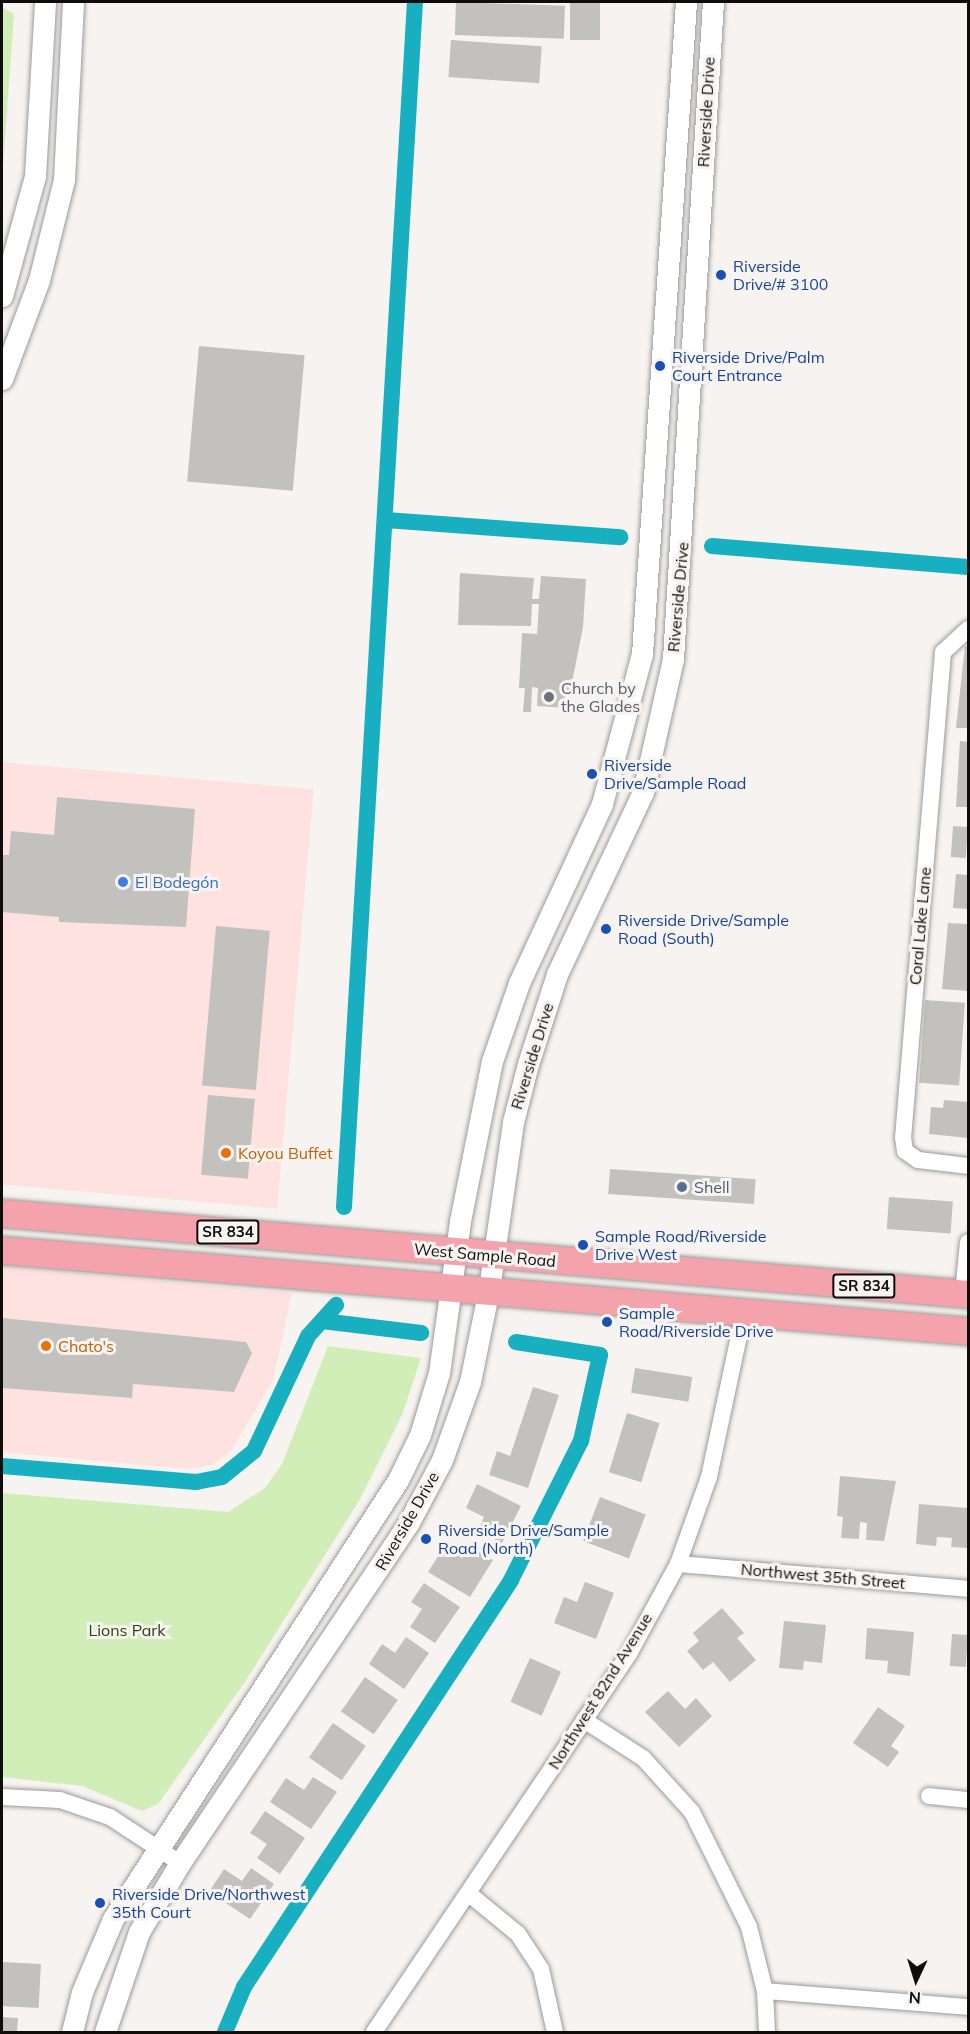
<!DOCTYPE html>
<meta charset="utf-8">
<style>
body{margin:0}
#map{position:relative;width:970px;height:2034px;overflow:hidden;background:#f6f3f0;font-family:Mulish,sans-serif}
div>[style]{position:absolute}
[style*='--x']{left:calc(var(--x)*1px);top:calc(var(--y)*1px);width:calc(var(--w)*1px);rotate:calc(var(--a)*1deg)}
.commercial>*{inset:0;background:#fde2e0;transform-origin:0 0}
.green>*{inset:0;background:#d1eeb9}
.canal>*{height:16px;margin:-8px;padding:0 8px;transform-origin:8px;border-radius:8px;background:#18b0c0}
.building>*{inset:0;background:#c3c1be;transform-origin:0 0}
.roads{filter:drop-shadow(0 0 2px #9d9a98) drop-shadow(0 0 2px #9d9a98)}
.minor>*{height:16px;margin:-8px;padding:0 8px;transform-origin:8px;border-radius:8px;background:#fff}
.tertiary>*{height:21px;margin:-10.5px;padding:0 10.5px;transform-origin:10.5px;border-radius:10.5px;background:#fff}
.primary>*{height:27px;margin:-13.5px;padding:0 13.5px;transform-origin:13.5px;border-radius:13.5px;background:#f4a3ad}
.dots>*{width:16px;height:16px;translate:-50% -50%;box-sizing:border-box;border:3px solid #f6f3f0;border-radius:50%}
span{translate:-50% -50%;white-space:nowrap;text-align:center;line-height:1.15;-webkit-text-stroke:6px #f6f3f0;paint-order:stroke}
.shield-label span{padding:2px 4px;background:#f6f3f0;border:2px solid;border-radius:4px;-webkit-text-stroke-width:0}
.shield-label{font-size:15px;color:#0e0d0c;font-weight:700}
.street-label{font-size:16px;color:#0e0d0c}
.transit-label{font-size:16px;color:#164399}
.left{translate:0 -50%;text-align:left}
.worship-label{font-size:16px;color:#5b616d}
.shop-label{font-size:16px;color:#366cbe}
.food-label{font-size:16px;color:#c56008}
.service-label{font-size:16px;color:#4e5e75}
.park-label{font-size:16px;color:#2a440b}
.frame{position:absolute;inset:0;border:3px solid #0e0d0c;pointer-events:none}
.north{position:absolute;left:886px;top:1950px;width:60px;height:60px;-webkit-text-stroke:4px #f6f3f0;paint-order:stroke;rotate:184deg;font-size:16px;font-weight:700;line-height:24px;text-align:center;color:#0e0d0c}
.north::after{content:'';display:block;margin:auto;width:21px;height:27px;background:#0e0d0c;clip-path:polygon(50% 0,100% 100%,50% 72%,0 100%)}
</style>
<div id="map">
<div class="commercial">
<div style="left:2px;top:762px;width:313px;height:421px;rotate:5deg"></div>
<div style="clip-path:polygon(2px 1266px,292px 1293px,273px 1381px,230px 1452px,214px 1464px,188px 1469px,2px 1452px)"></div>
</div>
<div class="green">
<div style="clip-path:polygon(2px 7px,14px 14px,2px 181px)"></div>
<div style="clip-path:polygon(328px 1346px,421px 1358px,402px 1415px,359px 1501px,245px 1682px,158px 1804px,142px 1811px,82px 1786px,2px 1777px,2px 1493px,228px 1512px,265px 1488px,282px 1464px)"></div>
</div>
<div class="canal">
<div style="--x:386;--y:520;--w:235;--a:4.2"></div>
<div style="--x:712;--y:546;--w:257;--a:4.7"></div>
<div style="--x:344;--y:1207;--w:1207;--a:-86.63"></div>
<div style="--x:322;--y:1321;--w:100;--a:6.9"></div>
<div style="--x:2;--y:1466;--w:195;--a:4.7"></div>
<div style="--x:196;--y:1482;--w:26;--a:-11"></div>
<div style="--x:222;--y:1477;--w:41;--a:-39.1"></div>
<div style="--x:254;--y:1451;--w:127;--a:-64.8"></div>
<div style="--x:308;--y:1336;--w:42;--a:-47.9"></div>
<div style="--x:225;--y:2032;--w:49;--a:-67.1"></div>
<div style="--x:244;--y:1987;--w:487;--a:-56.7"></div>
<div style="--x:511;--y:1580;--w:156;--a:-63.3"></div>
<div style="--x:581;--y:1441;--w:88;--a:-77.5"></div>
<div style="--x:600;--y:1355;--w:85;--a:-171.2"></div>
</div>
<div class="building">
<div style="left:456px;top:2px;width:109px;height:33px;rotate:2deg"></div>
<div style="left:570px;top:2px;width:30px;height:38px"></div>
<div style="left:451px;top:40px;width:91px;height:37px;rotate:4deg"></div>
<div style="left:199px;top:346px;width:106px;height:136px;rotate:5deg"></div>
<div style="clip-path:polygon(460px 573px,534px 578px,532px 599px,539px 599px,541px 576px,586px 579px,583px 627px,567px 708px,537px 706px,538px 688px,532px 687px,531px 712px,523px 712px,525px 688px,519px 688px,522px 633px,537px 634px,539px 604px,532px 604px,531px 626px,458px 625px)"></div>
<div style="clip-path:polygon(965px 646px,968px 646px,968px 728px,956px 728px)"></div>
<div style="clip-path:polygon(960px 741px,968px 742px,968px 807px,956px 807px)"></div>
<div style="clip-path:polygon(57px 797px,195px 809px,186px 927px,59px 922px,59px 917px,2px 912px,2px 855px,9px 855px,11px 831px,54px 835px)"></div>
<div style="left:953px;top:826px;width:15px;height:31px;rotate:4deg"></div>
<div style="clip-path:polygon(956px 874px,968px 875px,968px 909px,953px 908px)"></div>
<div style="clip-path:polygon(948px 923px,968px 924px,968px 991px,942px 989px)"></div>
<div style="left:216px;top:926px;width:54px;height:160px;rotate:5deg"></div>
<div style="left:925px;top:1000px;width:40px;height:83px;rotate:4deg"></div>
<div style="left:208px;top:1095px;width:47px;height:80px;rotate:5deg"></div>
<div style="clip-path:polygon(944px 1100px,968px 1102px,968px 1138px,929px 1134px,931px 1107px,943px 1108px)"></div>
<div style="left:610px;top:1169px;width:146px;height:25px;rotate:4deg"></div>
<div style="left:889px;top:1197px;width:64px;height:32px;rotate:4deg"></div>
<div style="clip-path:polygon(2px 1318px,246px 1342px,252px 1353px,234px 1392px,133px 1384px,132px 1398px,2px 1388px)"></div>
<div style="left:635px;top:1368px;width:58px;height:25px;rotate:9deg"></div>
<div style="clip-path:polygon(533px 1387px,559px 1395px,528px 1488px,489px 1475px,497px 1451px,510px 1456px)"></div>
<div style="left:627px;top:1413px;width:34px;height:62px;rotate:17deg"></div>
<div style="clip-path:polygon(840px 1476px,896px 1481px,884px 1541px,866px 1540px,867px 1523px,860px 1522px,859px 1539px,841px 1538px,843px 1517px,837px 1516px)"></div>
<div style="clip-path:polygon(477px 1484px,521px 1506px,502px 1543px,478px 1531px,484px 1517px,466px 1508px)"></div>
<div style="left:600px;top:1497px;width:49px;height:47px;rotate:21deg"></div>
<div style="clip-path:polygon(919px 1504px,968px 1508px,968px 1548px,951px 1547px,952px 1538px,937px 1537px,936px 1546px,916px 1544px)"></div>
<div style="clip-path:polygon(470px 1546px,493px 1560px,470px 1597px,428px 1572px,444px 1547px,462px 1558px)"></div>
<div style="clip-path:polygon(585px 1582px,614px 1593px,596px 1639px,554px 1623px,564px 1597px,577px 1602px)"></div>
<div style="clip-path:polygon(424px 1583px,460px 1607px,435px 1643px,410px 1627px,422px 1609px,411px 1602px)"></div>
<div style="clip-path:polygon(722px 1608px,744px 1633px,737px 1638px,756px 1660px,730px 1682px,713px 1662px,703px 1670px,687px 1651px,699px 1641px,693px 1633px)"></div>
<div style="clip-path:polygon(784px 1621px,826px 1625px,822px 1663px,804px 1661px,803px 1670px,779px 1668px)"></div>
<div style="clip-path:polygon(867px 1628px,914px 1632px,910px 1676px,887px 1673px,888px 1661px,865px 1659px)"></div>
<div style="left:952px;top:1634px;width:16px;height:32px;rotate:4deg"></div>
<div style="clip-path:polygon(406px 1637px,429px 1653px,404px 1689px,369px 1664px,382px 1644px,395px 1653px)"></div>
<div style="left:530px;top:1658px;width:34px;height:48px;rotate:24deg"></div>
<div style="left:365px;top:1677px;width:40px;height:42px;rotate:35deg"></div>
<div style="clip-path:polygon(668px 1691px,685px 1709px,696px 1698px,712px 1716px,679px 1747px,645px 1712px)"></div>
<div style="clip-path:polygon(878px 1707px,905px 1726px,891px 1746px,899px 1752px,888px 1767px,853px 1743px)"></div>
<div style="left:333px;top:1723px;width:40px;height:42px;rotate:35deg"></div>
<div style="clip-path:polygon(313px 1777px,337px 1792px,311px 1829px,270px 1802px,286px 1778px,304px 1790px)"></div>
<div style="clip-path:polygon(265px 1811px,305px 1838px,280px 1874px,257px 1858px,267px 1844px,250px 1833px)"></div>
<div style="clip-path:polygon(251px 1868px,274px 1884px,250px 1919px,209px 1892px,224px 1869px,242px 1881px)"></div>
<div style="left:2px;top:1962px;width:39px;height:44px;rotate:3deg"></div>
<div style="left:2px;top:2017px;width:16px;height:15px;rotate:4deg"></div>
</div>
<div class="roads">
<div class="minor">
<div style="--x:968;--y:629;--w:34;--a:137"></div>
<div style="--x:943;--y:652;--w:487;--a:94.7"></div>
<div style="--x:903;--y:1137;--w:14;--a:82"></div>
<div style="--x:905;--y:1151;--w:16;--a:35"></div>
<div style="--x:918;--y:1160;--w:50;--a:6.8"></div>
<div style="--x:963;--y:1294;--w:52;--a:-84.5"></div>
<div style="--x:678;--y:1564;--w:291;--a:4.9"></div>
<div style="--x:584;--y:1720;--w:70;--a:32.8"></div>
<div style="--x:643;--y:1758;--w:73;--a:47.8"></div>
<div style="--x:692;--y:1812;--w:128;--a:63.6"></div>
<div style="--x:749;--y:1927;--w:66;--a:76"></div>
<div style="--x:765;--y:1991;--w:41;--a:87.2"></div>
<div style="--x:929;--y:1796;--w:39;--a:6"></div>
<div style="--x:2;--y:1797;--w:58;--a:3"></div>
<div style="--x:60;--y:1800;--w:53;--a:18.8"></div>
<div style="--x:110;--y:1817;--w:84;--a:33.3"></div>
<div style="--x:468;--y:1893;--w:65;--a:39.4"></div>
<div style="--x:518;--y:1934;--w:42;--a:56.7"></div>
<div style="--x:541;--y:1969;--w:65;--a:77.5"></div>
<div style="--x:765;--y:1991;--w:204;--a:4.5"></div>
<div style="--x:374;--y:2032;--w:458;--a:-56"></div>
<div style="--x:630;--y:1652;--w:100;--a:-61.4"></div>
<div style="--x:678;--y:1564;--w:92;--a:-70.4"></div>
<div style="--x:709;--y:1477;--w:169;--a:-78"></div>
</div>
<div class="tertiary">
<div style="--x:2;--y:296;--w:124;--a:-74.6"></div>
<div style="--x:35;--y:176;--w:174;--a:-86.7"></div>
<div style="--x:2;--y:379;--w:106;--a:-69.5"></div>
<div style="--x:39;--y:280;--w:103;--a:-76"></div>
<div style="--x:64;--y:180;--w:178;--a:-87.1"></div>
<div style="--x:72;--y:2032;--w:41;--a:-76"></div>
<div style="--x:82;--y:1992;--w:79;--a:-67"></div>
<div style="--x:113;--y:1919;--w:523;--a:-57.01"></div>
<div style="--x:398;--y:1480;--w:50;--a:-63.9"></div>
<div style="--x:420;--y:1435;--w:65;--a:-73"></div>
<div style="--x:439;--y:1373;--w:153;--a:-82.1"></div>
<div style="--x:460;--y:1221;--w:163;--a:-78.7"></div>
<div style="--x:492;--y:1061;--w:83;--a:-70.9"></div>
<div style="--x:519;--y:983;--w:197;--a:-65.1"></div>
<div style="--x:602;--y:804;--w:155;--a:-75.1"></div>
<div style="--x:642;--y:654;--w:653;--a:-86.14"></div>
<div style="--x:105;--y:2032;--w:106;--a:-71.2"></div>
<div style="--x:139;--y:1932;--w:80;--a:-59.3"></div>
<div style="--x:180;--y:1863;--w:409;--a:-56.1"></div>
<div style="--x:408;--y:1524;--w:72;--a:-62"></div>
<div style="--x:442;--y:1460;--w:83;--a:-70.3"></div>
<div style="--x:470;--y:1382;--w:95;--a:-78.5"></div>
<div style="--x:489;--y:1289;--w:169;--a:-81.8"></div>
<div style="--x:513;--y:1122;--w:60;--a:-75.5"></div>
<div style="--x:528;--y:1064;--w:95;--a:-72.1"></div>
<div style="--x:557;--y:974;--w:201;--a:-64.7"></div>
<div style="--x:643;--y:792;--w:136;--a:-77.3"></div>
<div style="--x:673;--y:659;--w:658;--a:-86.52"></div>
</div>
<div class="primary">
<div style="--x:2;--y:1213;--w:969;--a:4.79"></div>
<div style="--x:2;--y:1250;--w:969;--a:4.79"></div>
</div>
</div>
<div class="dots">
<div style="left:721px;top:275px;background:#1a4fb4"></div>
<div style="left:660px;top:366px;background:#1a4fb4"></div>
<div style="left:549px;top:697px;background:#6b7280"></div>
<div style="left:592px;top:774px;background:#1a4fb4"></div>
<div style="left:123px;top:882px;background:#3f7fe0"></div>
<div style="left:606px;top:929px;background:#1a4fb4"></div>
<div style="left:226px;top:1153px;background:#e8710a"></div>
<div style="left:682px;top:1187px;background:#5c6f8a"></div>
<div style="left:583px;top:1245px;background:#1a4fb4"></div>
<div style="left:607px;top:1322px;background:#1a4fb4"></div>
<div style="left:46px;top:1346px;background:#e8710a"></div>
<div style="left:426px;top:1539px;background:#1a4fb4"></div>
<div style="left:100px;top:1903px;background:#1a4fb4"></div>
</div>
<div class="shield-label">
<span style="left:228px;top:1232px">SR 834</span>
<span style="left:864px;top:1286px">SR 834</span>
</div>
<div class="street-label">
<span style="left:706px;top:112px;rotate:-87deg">Riverside Drive</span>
<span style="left:678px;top:597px;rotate:-85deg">Riverside Drive</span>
<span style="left:920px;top:926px;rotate:-85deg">Coral Lake Lane</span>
<span style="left:532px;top:1056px;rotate:-73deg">Riverside Drive</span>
<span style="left:485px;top:1255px;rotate:5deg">West Sample Road</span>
<span style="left:407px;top:1521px;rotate:-60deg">Riverside Drive</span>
<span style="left:823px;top:1576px;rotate:5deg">Northwest 35th Street</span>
<span style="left:600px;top:1691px;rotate:-58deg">Northwest 82nd Avenue</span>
</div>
<div class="transit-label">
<span class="left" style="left:733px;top:275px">Riverside<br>Drive/# 3100</span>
<span class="left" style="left:672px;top:366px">Riverside Drive/Palm<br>Court Entrance</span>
<span class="left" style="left:604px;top:774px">Riverside<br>Drive/Sample Road</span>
<span class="left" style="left:618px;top:929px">Riverside Drive/Sample<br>Road (South)</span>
<span class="left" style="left:595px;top:1245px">Sample Road/Riverside<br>Drive West</span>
<span class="left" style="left:619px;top:1322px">Sample<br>Road/Riverside Drive</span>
<span class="left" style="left:438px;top:1539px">Riverside Drive/Sample<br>Road (North)</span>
<span class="left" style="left:112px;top:1903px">Riverside Drive/Northwest<br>35th Court</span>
</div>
<div class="worship-label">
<span class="left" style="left:561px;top:697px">Church by<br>the Glades</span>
</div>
<div class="shop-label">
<span class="left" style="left:135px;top:882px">El Bodegón</span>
</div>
<div class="food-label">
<span class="left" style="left:238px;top:1153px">Koyou Buffet</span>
<span class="left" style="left:58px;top:1346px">Chato's</span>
</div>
<div class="service-label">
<span class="left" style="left:694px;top:1187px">Shell</span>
</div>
<div class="park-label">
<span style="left:127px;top:1630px">Lions Park</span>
</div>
<div class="frame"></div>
<div class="north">N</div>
</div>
